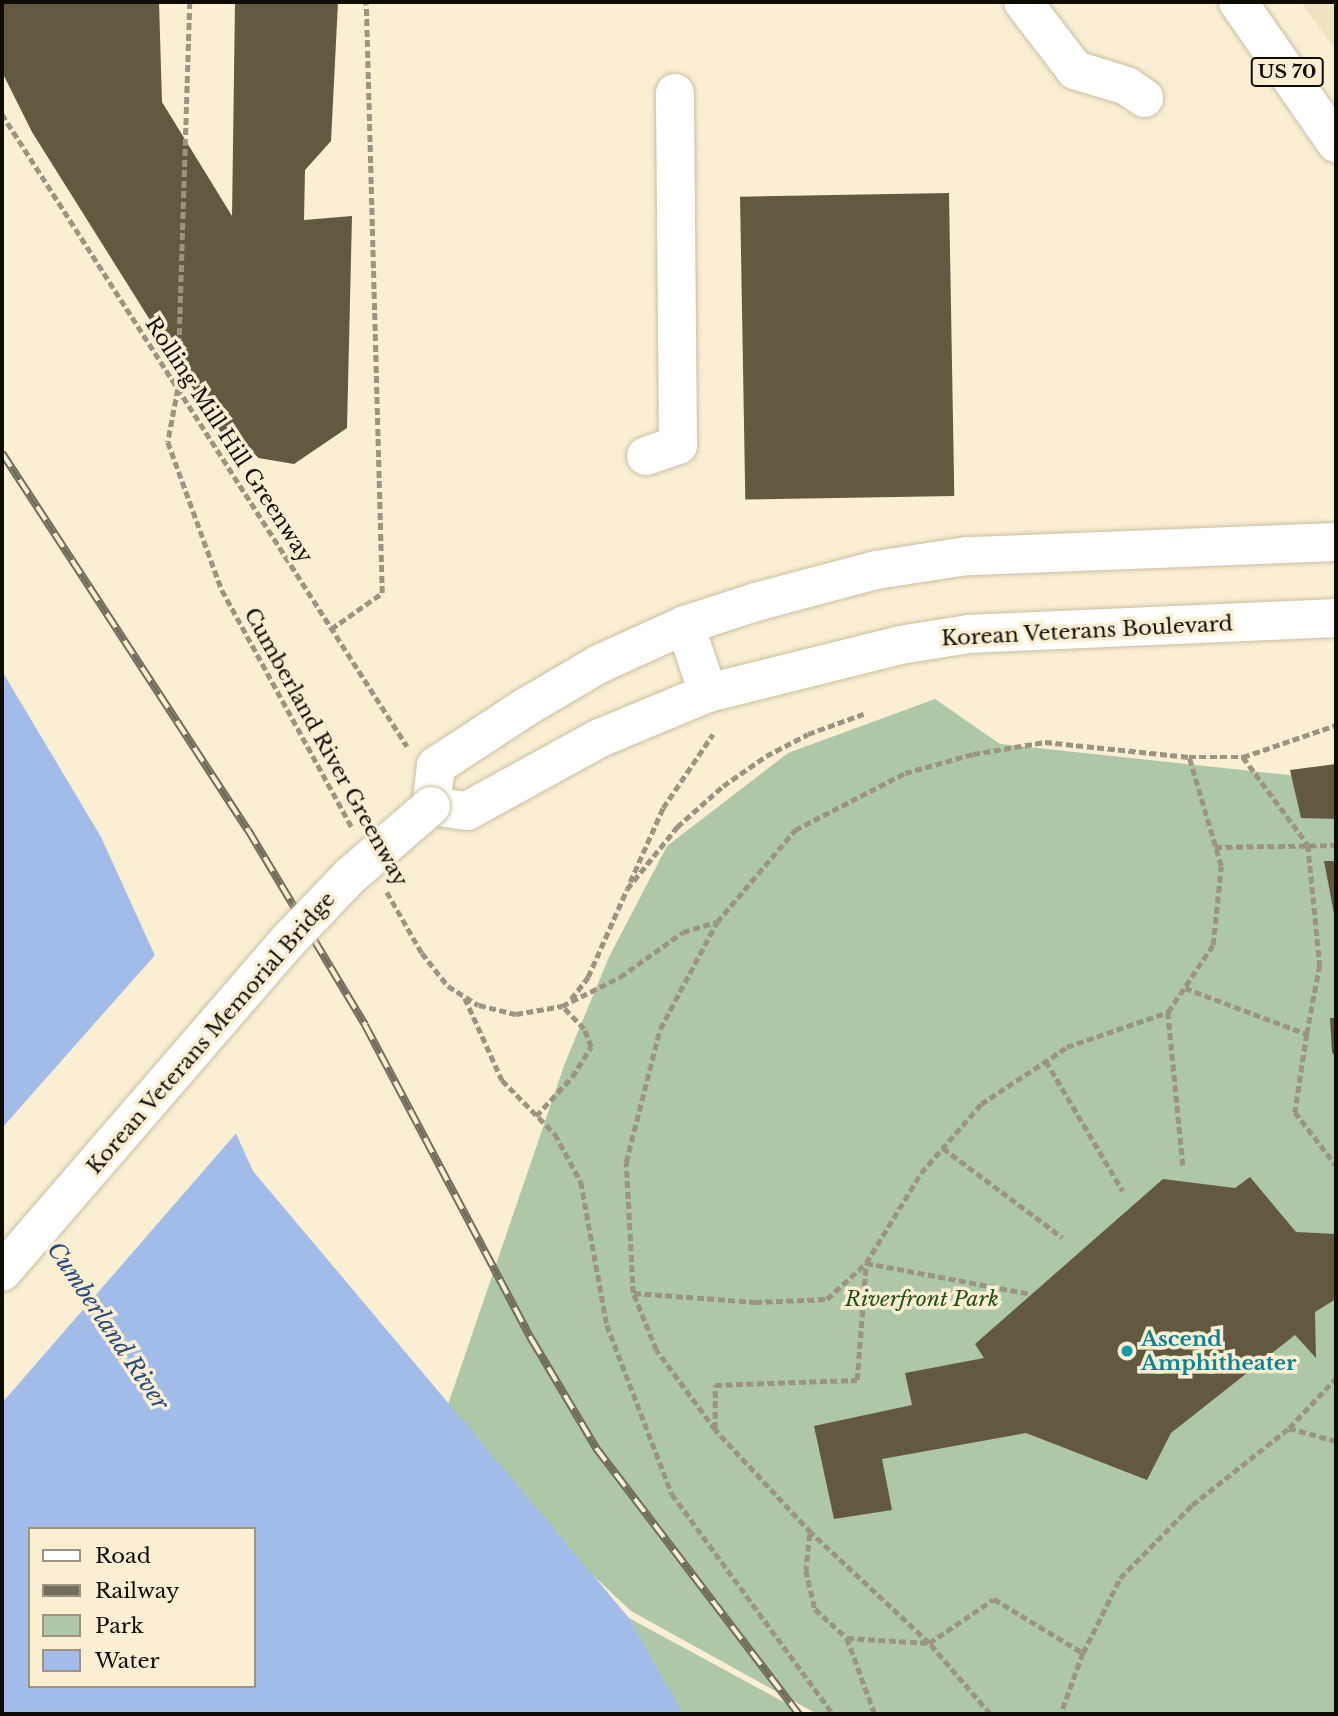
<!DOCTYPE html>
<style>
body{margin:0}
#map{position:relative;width:1338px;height:1716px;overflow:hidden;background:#faefd3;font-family:"Libre Baskerville",serif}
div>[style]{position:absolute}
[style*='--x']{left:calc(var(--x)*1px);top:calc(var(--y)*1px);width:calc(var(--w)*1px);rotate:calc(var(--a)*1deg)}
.built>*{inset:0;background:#efe2bf}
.green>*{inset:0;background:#aec7a7}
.water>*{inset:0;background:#a1bce9}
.pier>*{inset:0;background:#faefd3}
.building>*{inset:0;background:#625940;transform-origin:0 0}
.path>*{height:4.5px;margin-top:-2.25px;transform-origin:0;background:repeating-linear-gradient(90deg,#9b9480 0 7px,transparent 0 10.5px)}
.roads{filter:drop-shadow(0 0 2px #c8bea2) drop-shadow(0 0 2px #c8bea2)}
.minor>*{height:38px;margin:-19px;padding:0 19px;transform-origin:19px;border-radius:19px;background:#fff}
.major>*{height:38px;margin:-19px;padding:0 19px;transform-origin:19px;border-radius:19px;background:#fff}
.rail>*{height:8px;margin-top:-4px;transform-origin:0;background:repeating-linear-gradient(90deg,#faefd3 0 16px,#736d5c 0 32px);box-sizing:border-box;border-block:2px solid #736d5c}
.bridges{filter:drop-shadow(0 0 2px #c8bea2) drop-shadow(0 0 2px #c8bea2)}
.major-bridge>*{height:38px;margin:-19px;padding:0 19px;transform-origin:19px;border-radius:19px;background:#fff}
.dots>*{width:19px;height:19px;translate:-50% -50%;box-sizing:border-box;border:4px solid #faefd3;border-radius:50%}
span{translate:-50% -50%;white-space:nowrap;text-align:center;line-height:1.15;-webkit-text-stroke:7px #faefd3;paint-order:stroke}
.shield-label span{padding:2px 5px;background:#faefd3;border:2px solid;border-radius:5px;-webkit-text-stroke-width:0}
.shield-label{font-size:19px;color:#0f0c04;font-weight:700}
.street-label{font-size:21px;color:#0f0c04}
.park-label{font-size:21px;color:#245016;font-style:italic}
.culture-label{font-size:21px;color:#0d838f;font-weight:700}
.left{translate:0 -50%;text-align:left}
.water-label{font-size:23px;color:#2a4981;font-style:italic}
.frame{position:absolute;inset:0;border:4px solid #0f0c04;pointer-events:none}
.legend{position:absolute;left:28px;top:1527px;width:228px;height:161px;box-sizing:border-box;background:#faefd3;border:2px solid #9c9480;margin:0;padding:9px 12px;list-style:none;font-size:21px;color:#0f0c04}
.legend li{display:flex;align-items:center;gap:14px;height:35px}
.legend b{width:35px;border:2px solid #9c9480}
</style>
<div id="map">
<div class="built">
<div style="clip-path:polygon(1301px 2px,1336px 2px,1336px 51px)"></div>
</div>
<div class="green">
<div style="clip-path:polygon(935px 699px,1000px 744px,1336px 780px,1336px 1714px,817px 1714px,631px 1611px,439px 1431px,565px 1063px,609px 957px,667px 846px,788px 753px)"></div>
<div style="clip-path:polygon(629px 1618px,806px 1714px,682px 1714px)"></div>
</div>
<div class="water">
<div style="clip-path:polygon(evenodd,2px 671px,101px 837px,253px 1171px,629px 1618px,683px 1714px,2px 1714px,2px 671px,30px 1529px,254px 1529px,254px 1686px,30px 1686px,30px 1529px)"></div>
</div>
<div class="pier">
<div style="clip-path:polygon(156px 954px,238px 1131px,2px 1403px,2px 1128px)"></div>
</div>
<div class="building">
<div style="clip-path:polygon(2px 2px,159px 2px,162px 102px,232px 216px,235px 2px,338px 2px,331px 141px,305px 170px,304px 220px,352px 216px,347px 428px,294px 464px,234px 454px,32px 132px,2px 72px)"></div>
<div style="left:949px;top:193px;width:303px;height:209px;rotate:89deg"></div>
<div style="clip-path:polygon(1336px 764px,1336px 819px,1301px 818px,1290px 770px)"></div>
<div style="clip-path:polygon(1324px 861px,1336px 861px,1336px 919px,1335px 919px)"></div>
<div style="clip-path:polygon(1330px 1018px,1336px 1018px,1336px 1059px,1332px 1052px)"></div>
<div style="clip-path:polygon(1250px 1177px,1296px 1232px,1336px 1234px,1336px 1299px,1315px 1312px,1316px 1358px,1295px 1335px,1171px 1433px,1147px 1480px,1026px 1433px,882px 1459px,892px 1510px,834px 1519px,814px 1426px,912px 1405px,905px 1373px,984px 1358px,975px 1344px,1163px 1179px,1235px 1188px)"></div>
</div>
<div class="path">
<div style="--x:190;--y:2;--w:387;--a:91.8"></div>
<div style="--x:178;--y:389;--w:54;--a:100.7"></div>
<div style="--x:168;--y:442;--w:158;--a:70"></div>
<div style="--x:222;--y:590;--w:273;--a:61.3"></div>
<div style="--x:2;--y:114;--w:751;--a:57.35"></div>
<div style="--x:331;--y:629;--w:62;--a:-35.2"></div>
<div style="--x:382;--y:593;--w:591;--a:-91.55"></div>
<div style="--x:1243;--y:757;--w:109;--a:53.5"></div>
<div style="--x:1308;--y:845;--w:121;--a:84.3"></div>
<div style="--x:1320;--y:965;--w:70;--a:100.7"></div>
<div style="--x:1215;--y:847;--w:121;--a:-0.9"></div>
<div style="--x:630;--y:882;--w:81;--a:-66"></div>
<div style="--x:663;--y:808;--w:89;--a:-56"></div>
<div style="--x:387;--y:892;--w:70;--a:60.2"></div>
<div style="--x:422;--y:953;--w:42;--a:51.8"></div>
<div style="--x:448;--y:986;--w:36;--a:32"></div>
<div style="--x:479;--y:1005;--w:38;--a:14"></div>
<div style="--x:516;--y:1014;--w:47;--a:-9.9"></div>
<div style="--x:562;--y:1006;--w:65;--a:-26.6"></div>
<div style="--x:620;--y:977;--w:77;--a:-35.5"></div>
<div style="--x:683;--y:932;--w:34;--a:-17"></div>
<div style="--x:1185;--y:988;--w:130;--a:20.7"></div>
<div style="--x:1307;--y:1034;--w:79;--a:98.7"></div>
<div style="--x:1295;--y:1112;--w:67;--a:52.3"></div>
<div style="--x:465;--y:998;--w:90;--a:65.7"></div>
<div style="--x:502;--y:1080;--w:76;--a:45.5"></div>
<div style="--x:555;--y:1134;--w:55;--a:61.6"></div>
<div style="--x:581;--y:1182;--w:145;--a:79.7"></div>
<div style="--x:607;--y:1325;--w:181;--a:69"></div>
<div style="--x:672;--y:1494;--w:273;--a:53.8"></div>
<div style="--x:571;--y:999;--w:28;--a:-52"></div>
<div style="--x:588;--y:977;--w:96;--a:-66.1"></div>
<div style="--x:627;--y:889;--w:80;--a:-51.1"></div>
<div style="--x:677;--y:827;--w:62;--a:-41.7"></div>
<div style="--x:723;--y:786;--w:52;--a:-34.9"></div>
<div style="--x:766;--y:756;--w:47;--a:-27.6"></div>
<div style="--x:808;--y:734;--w:59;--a:-20"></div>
<div style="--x:1168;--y:1012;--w:155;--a:84.4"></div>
<div style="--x:1046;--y:1061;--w:151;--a:59.4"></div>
<div style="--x:536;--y:1116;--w:53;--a:-47.3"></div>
<div style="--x:572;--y:1077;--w:36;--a:-58"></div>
<div style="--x:591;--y:1047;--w:19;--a:-111"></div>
<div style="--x:584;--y:1029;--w:32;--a:-134"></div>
<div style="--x:943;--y:1148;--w:149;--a:36.8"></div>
<div style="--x:634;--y:1293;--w:121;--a:4.3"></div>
<div style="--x:755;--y:1302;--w:72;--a:-2.4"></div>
<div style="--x:827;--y:1299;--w:53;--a:-42.7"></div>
<div style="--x:866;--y:1263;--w:105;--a:-58.6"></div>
<div style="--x:921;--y:1173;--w:91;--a:-49"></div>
<div style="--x:981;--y:1104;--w:103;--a:-33.5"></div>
<div style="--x:1067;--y:1047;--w:107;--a:-19.1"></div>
<div style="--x:1168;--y:1012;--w:81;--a:-56.1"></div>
<div style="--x:1213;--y:945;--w:79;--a:-84.2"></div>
<div style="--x:1221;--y:866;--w:114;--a:-106.4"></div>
<div style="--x:1289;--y:1428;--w:69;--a:-46.8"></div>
<div style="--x:715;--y:1429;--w:44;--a:-90"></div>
<div style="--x:715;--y:1385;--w:142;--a:-2"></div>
<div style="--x:857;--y:1380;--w:117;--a:-85.6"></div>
<div style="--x:866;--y:1263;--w:168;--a:10.6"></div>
<div style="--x:810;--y:1534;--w:36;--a:96"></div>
<div style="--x:806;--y:1570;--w:40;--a:77"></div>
<div style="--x:815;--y:1609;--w:43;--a:42.2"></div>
<div style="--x:847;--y:1638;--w:81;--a:69.8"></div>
<div style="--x:847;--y:1638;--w:82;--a:3.5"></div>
<div style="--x:929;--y:1643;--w:78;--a:-34.1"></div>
<div style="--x:994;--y:1599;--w:104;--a:31.2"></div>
<div style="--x:1083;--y:1653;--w:65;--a:109.8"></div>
<div style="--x:1083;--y:1653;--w:84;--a:-63.7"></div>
<div style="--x:1120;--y:1578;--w:103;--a:-45.4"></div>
<div style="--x:1192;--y:1505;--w:124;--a:-38.4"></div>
<div style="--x:1289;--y:1428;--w:49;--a:15.5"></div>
<div style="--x:990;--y:1714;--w:94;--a:-130.7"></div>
<div style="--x:929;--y:1643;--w:161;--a:-137"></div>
<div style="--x:811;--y:1533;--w:141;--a:-133"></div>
<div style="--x:715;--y:1430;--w:99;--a:-126.4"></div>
<div style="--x:656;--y:1350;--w:61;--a:-112"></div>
<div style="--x:633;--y:1293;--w:131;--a:-93.1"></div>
<div style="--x:626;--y:1162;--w:137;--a:-75.7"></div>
<div style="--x:660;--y:1029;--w:121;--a:-62"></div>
<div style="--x:717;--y:922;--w:121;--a:-49.7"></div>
<div style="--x:795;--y:830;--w:124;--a:-27.4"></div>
<div style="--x:905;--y:773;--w:71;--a:-15.6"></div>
<div style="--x:973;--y:754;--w:73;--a:-9.5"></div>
<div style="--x:1045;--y:742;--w:145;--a:5.9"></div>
<div style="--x:1189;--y:757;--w:54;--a:0"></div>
<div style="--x:1243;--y:757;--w:98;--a:-19"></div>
</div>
<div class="roads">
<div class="minor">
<div style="--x:1023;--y:2;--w:86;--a:52.6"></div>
<div style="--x:1075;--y:70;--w:54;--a:17.1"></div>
<div style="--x:1127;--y:86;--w:21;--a:35"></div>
<div style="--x:646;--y:456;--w:34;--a:-19"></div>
<div style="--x:678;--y:445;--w:352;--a:-90.5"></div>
<div style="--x:685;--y:625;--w:72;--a:71.3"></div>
</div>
<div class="major">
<div style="--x:1238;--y:2;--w:172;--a:55.2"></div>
<div style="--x:1336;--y:542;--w:369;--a:177.8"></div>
<div style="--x:967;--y:556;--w:92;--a:171.3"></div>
<div style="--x:876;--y:570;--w:124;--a:165.1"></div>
<div style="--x:756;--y:602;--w:75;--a:162.1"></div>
<div style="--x:685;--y:625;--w:94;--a:155.6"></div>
<div style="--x:599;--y:664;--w:85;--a:149.5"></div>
<div style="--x:526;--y:707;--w:108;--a:146.8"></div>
<div style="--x:436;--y:766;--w:40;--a:97.1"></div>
<div style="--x:431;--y:806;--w:36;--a:8"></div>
<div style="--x:467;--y:811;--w:152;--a:-28.8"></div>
<div style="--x:600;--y:738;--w:117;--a:-22.6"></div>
<div style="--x:708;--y:693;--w:198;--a:-14"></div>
<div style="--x:900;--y:645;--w:70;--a:-9.1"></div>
<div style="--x:969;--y:634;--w:367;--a:-2.5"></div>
</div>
</div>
<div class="rail">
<div style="--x:2;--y:453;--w:450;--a:56.9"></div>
<div style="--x:248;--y:830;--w:227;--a:59"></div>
<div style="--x:365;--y:1025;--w:357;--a:62.1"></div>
<div style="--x:532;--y:1340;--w:126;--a:59.3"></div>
<div style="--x:596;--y:1448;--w:335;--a:52.7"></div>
</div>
<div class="bridges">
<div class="major-bridge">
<div style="--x:2;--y:1272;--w:436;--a:-49.2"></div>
<div style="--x:287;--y:942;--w:91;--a:-46.3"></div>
<div style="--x:350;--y:876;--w:107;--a:-40.8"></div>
</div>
</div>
<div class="dots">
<div style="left:1127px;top:1351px;background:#0f9aa8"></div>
</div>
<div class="shield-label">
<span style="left:1287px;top:72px">US 70</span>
</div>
<div class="street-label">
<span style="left:229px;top:440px;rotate:57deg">Rolling Mill Hill Greenway</span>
<span style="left:1087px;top:631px;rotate:-3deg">Korean Veterans Boulevard</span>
<span style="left:326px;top:747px;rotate:61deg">Cumberland River Greenway</span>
<span style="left:211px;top:1033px;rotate:-49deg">Korean Veterans Memorial Bridge</span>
</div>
<div class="park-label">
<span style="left:922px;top:1299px">Riverfront Park</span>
</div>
<div class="culture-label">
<span class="left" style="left:1141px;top:1351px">Ascend<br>Amphitheater</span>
</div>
<div class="water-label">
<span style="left:108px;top:1326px;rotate:56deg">Cumberland River</span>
</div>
<div class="frame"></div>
<ul class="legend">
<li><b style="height:9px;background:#fff"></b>Road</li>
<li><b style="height:9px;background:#736d5c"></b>Railway</li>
<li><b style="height:19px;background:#aec7a7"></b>Park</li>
<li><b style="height:19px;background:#a1bce9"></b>Water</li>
</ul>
</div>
